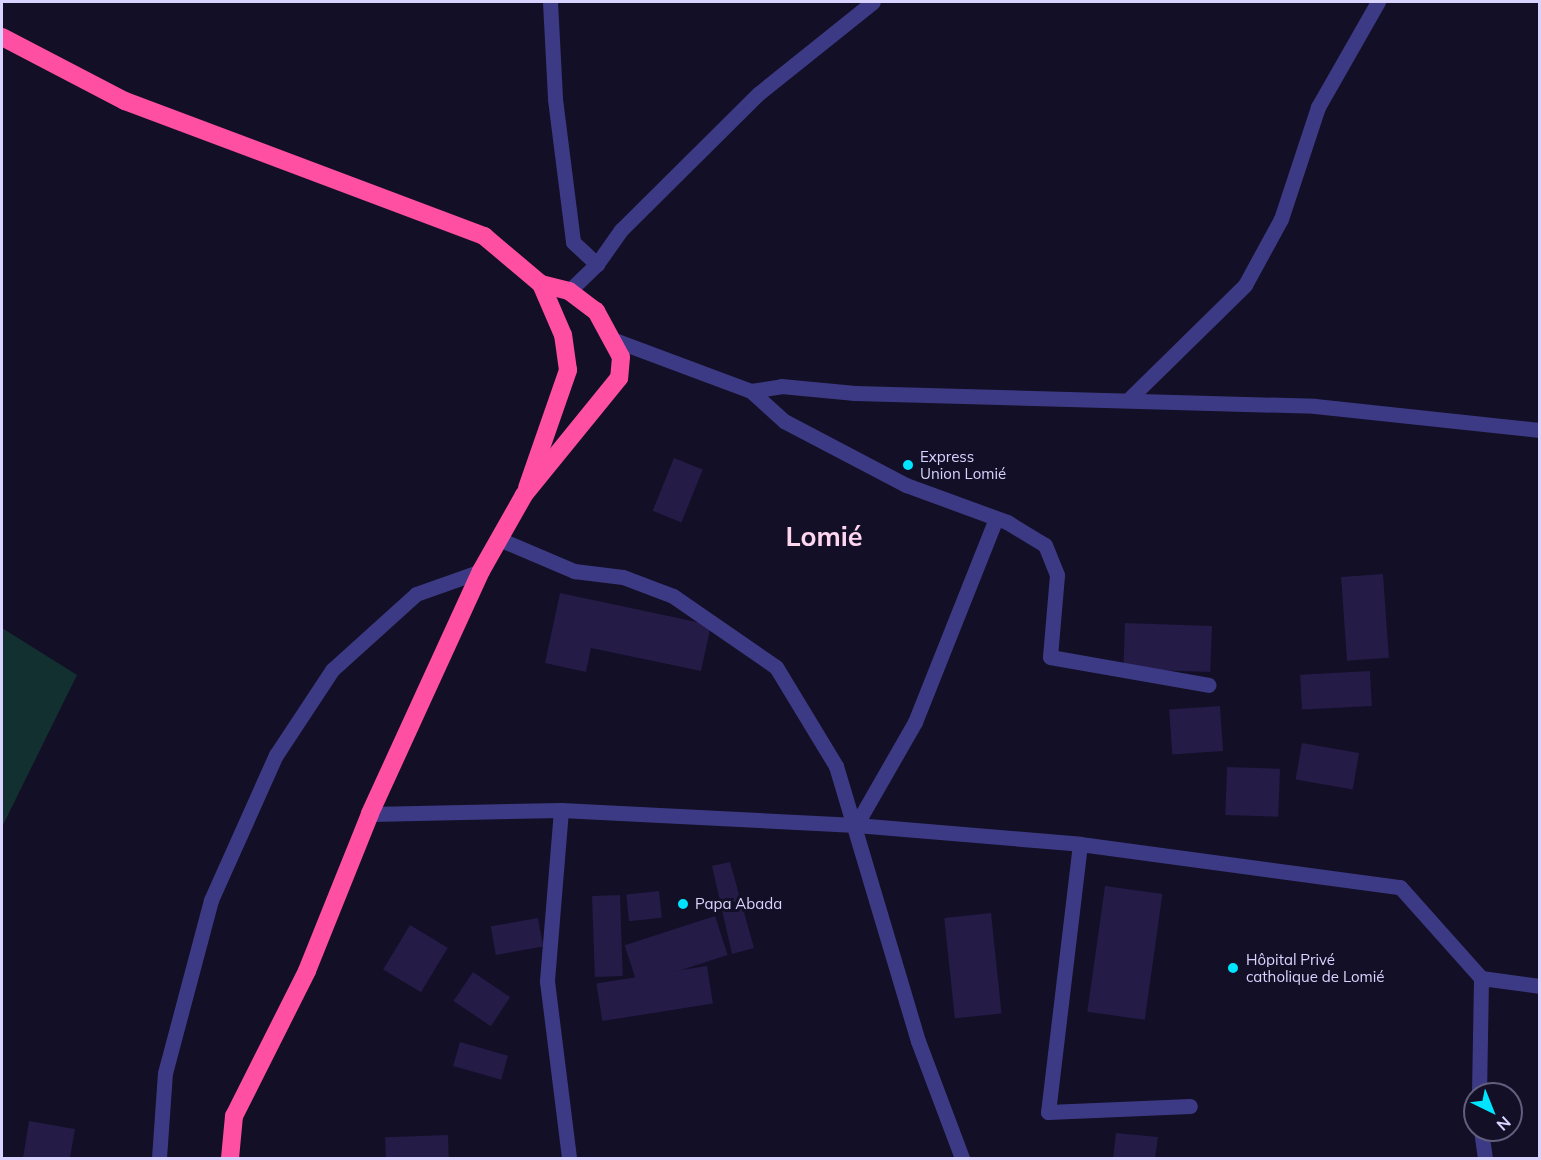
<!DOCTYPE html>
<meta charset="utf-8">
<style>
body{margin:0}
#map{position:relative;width:1541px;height:1160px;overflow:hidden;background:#130f26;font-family:Mulish,sans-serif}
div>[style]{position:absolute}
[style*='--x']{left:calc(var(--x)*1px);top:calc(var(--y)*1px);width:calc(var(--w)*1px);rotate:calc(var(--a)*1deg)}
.green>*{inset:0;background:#12302f}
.building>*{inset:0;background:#241b47;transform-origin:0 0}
.street>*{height:15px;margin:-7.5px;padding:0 7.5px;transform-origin:7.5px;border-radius:7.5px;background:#3d3a85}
.highway>*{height:18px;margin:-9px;padding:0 9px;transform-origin:9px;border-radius:9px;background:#ff4fa3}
.dots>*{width:16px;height:16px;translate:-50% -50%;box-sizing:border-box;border:3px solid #130f26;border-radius:50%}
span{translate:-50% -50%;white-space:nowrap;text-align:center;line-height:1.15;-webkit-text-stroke:6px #130f26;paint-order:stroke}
.poi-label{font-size:15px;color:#d9d4ff}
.left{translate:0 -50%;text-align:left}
.town-label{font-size:27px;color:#ffd6f0;font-weight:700}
.frame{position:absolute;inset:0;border:3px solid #d9d4ff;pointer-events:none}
.north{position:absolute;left:1463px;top:1082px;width:60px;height:60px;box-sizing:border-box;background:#130f26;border:2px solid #625e7d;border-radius:50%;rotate:137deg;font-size:16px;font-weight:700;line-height:24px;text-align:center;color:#d9d4ff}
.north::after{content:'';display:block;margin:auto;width:21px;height:27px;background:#00e5ff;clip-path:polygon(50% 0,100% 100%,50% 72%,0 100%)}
</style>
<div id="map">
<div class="green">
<div style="clip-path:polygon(2px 628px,77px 675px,2px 827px)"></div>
</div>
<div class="building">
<div style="left:674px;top:458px;width:31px;height:57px;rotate:22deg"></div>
<div style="left:1383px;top:574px;width:84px;height:42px;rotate:86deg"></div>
<div style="clip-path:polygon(560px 593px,711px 625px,701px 671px,591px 648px,586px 672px,545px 663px)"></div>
<div style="left:1125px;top:623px;width:87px;height:46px;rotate:2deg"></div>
<div style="left:1370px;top:671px;width:35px;height:70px;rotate:87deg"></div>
<div style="left:1220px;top:706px;width:45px;height:51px;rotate:86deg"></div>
<div style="left:1302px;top:743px;width:58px;height:37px;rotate:10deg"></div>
<div style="left:1227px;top:767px;width:53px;height:48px;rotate:2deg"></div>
<div style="clip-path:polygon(730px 862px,754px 948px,732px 954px,712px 866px)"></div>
<div style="left:1105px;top:886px;width:58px;height:127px;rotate:8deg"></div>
<div style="left:659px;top:891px;width:27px;height:33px;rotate:84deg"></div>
<div style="left:620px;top:895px;width:81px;height:28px;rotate:88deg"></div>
<div style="left:991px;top:913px;width:101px;height:47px;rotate:84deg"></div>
<div style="left:715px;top:916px;width:41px;height:95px;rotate:72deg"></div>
<div style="left:538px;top:918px;width:29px;height:48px;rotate:80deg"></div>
<div style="left:410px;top:925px;width:44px;height:52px;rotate:31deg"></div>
<div style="left:707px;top:966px;width:38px;height:112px;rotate:81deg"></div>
<div style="left:473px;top:972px;width:45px;height:35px;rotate:34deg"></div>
<div style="left:460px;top:1042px;width:50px;height:25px;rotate:16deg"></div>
<div style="clip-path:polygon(29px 1121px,75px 1129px,70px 1158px,23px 1158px)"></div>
<div style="clip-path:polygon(1116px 1133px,1158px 1137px,1155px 1158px,1113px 1158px)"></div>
<div style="left:448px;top:1135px;width:23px;height:63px;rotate:88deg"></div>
</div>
<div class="street">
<div style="--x:550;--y:2;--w:97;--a:87"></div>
<div style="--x:555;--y:99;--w:144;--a:82.8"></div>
<div style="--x:573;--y:242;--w:33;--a:43"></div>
<div style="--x:569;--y:291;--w:39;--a:-44"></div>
<div style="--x:597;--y:264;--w:42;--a:-54.8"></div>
<div style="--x:621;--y:230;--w:193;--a:-44.8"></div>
<div style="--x:758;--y:94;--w:147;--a:-38.7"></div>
<div style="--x:617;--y:341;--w:143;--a:20.5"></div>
<div style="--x:751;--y:391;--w:30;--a:-9"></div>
<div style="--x:781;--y:386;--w:74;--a:5.4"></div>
<div style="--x:855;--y:393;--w:460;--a:1.6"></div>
<div style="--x:1315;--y:406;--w:226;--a:6.1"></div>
<div style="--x:751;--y:391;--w:45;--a:42.3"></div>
<div style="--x:784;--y:421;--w:138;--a:27.7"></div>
<div style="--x:906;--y:485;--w:108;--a:20.1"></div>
<div style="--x:1007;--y:522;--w:44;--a:31.2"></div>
<div style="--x:1045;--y:545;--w:32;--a:68"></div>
<div style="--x:1057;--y:575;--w:82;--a:94.9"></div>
<div style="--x:1050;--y:657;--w:161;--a:10"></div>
<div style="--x:1128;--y:400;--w:164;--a:-44.5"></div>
<div style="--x:1245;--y:285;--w:75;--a:-61.4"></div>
<div style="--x:1281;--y:219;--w:118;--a:-71.7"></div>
<div style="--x:1318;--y:107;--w:121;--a:-60.3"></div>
<div style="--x:499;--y:539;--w:82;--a:23.1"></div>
<div style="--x:574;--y:571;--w:49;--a:7"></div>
<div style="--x:623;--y:577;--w:53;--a:20.8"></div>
<div style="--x:673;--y:596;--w:125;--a:34.6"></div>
<div style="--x:776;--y:667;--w:116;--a:58.8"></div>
<div style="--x:836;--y:766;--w:287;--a:73.4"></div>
<div style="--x:918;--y:1041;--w:125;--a:69.4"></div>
<div style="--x:561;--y:810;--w:172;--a:94.7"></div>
<div style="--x:547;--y:981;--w:178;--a:82.9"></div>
<div style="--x:370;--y:814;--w:191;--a:-1.2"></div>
<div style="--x:561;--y:810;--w:295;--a:2.9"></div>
<div style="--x:856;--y:825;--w:225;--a:4.8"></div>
<div style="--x:1080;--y:844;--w:323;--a:7.7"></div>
<div style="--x:1400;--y:887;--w:122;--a:48.3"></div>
<div style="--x:1481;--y:978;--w:60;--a:7.7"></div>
<div style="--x:856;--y:825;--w:119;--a:-60.2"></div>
<div style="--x:915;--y:722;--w:219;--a:-68.3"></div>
<div style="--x:1080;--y:844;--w:270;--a:96.8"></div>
<div style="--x:1048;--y:1112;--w:142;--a:-2.4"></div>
<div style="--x:1479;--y:1094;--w:116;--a:-89"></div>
<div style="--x:1481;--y:1130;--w:28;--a:82"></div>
<div style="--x:159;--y:1158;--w:85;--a:-86"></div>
<div style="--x:165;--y:1073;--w:179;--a:-75.1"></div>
<div style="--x:211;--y:900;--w:159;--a:-65.9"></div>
<div style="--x:276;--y:755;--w:102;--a:-56.6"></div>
<div style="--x:332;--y:670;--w:113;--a:-42.1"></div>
<div style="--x:416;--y:594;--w:69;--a:-19.5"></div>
</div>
<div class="highway">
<div style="--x:2;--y:37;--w:139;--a:27.5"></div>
<div style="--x:125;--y:101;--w:384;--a:20.6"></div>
<div style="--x:484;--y:236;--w:75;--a:40.1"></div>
<div style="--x:541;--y:284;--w:29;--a:14"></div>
<div style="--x:569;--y:291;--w:34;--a:37"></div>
<div style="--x:596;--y:311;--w:52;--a:61.5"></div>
<div style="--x:621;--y:357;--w:21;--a:95"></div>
<div style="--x:619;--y:378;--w:151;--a:129.1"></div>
<div style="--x:524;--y:495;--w:87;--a:119.5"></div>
<div style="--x:481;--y:571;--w:267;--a:114.6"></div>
<div style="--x:370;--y:814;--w:169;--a:111.9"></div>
<div style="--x:307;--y:971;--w:162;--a:116.7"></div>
<div style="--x:234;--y:1116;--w:42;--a:95.4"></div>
<div style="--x:527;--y:488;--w:125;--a:-70.8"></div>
<div style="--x:568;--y:370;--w:35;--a:-98"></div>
<div style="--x:563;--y:335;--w:56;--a:-113.3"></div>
</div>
<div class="dots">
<div style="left:908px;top:465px;background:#00e5ff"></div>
<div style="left:683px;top:904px;background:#00e5ff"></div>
<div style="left:1233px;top:968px;background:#00e5ff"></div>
</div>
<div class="poi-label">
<span class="left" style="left:920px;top:465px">Express<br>Union Lomié</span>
<span class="left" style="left:695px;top:904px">Papa Abada</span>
<span class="left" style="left:1246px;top:968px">Hôpital Privé<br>catholique de Lomié</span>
</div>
<div class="town-label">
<span style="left:824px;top:537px">Lomié</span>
</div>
<div class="frame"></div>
<div class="north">N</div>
</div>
